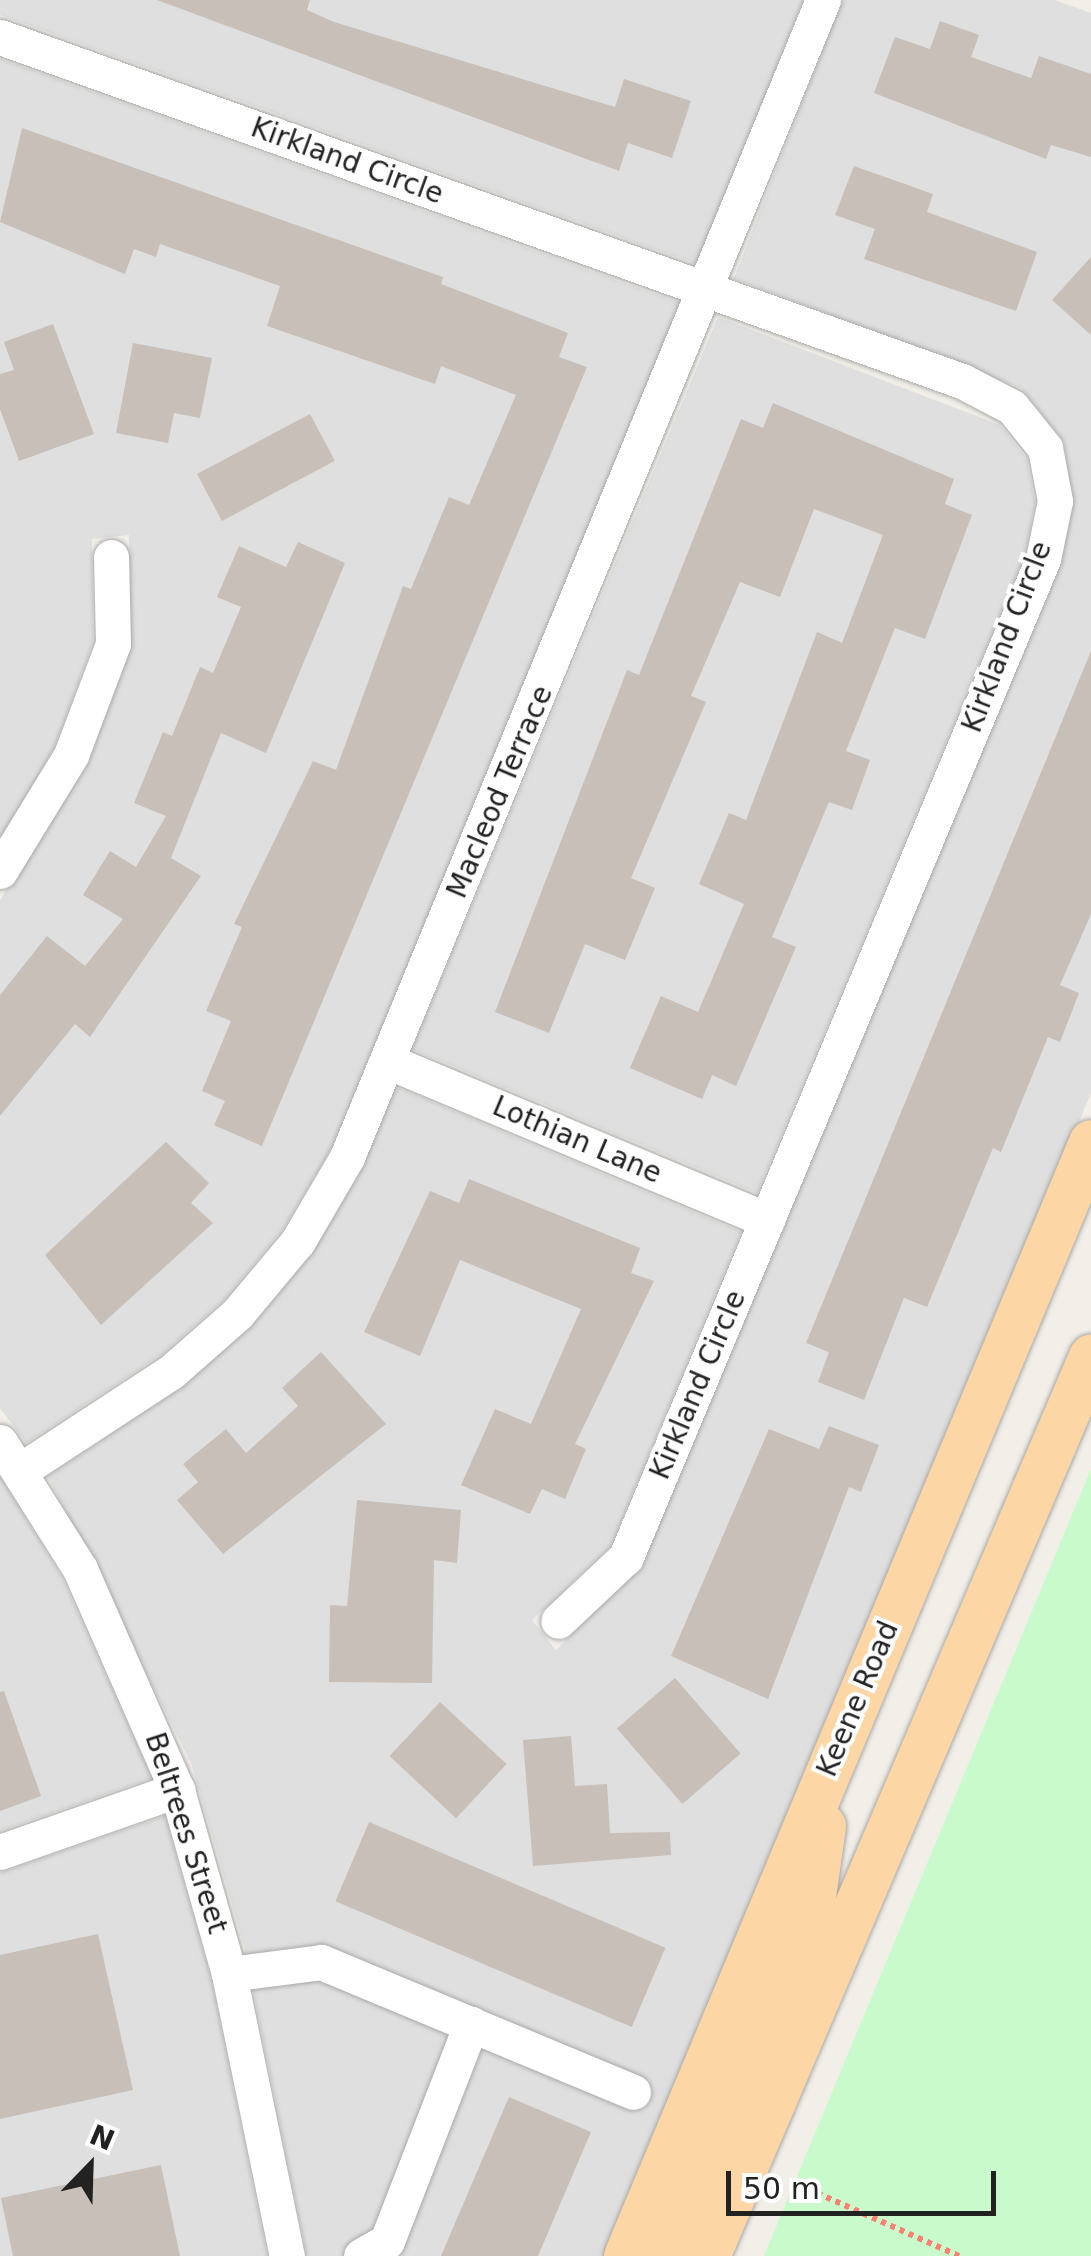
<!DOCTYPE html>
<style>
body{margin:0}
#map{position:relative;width:1091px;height:2256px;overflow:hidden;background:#f2efe9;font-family:"DejaVu Sans",sans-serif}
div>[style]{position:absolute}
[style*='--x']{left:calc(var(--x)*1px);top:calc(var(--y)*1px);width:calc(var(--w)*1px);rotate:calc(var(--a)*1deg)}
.residential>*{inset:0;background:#e0dfdf}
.park>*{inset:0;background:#c8facc}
.building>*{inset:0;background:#c7bfb8;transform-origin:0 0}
.path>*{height:6px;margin-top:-3px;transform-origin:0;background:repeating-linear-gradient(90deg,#fa8072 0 5px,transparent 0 10px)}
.roads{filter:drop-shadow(0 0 2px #a9a9a9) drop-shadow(0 0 2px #a9a9a9)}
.minor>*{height:35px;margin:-17.5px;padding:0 17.5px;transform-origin:17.5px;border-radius:17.5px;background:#fff}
.major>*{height:45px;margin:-22.5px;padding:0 22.5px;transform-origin:22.5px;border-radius:22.5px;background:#fcd6a4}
span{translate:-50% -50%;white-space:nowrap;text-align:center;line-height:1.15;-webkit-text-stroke:8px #fff;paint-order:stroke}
.street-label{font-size:28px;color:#222}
.north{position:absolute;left:40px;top:2116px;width:100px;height:100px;-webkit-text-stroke:8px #fff;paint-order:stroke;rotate:23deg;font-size:28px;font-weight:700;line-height:40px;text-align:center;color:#222}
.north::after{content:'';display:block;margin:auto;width:35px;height:45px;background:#222;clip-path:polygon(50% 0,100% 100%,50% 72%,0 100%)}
.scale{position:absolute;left:726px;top:2171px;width:270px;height:45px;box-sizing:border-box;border:5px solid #222;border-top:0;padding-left:12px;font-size:30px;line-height:35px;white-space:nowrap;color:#222;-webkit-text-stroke:8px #fff;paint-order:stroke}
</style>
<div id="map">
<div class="residential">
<div style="clip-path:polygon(0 0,803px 0,699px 265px,0 15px)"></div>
<div style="clip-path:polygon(842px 0,1055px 0,1091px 13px,1091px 1093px,607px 2256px,307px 2256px,245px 1949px,192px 1765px,48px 1476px,180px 1389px,251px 1327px,314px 1251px,396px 1087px,741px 1232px,611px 1545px,532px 1620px,556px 1650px,643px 1563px,1060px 566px,1073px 504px,1064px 442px,1021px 388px,734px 278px)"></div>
<div style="clip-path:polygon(0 59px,683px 304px,331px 1149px,283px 1229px,225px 1299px,161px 1355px,26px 1443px,0 1408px,0 900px,88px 762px,131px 642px,129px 535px,92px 539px,93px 642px,54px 748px,0 840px)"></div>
<div style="clip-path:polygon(718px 317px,1000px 425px,1027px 459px,1035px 503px,1025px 554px,757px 1193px,412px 1049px)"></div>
<div style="clip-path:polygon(0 1476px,63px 1580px,152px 1778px,0 1831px)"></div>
<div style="clip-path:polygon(165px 1816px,211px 1980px,267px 2256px,0 2256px,0 1873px)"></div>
</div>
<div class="park">
<div style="clip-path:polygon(1091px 1469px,1091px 2256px,764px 2256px)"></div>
</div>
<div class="building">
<div style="clip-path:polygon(157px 0,310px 0,307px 10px,334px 22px,615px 107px,624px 79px,691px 101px,672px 158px,628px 143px,619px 171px)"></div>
<div style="clip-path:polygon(940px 21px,979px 35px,971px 57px,1031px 78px,1039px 56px,1091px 74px,1091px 157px,1051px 145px,1046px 159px,874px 93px,895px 37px,930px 49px)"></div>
<div style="clip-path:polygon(22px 128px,443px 277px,441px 284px,568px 333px,559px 357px,587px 367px,262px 1146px,214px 1125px,225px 1101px,202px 1091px,231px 1021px,206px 1011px,242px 927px,234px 924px,313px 761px,336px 770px,403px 586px,411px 589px,449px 497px,469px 505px,516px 395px,441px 366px,435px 384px,267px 326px,280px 286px,160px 244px,156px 257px,134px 249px,125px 274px,0 222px)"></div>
<div style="clip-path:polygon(854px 166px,933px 194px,927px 212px,1037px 252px,1016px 311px,864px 259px,875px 229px,835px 215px)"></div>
<div style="clip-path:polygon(1091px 257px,1091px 335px,1052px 300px)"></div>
<div style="clip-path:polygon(53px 324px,94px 434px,19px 461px,0 409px,0 374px,14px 370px,4px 342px)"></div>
<div style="clip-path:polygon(133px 343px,212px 358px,200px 418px,174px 413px,168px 443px,116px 433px)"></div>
<div style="clip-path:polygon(773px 403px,954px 479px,945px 504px,972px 515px,925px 639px,895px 628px,846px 751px,870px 760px,852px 810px,829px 802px,772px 937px,796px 947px,736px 1086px,712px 1075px,702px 1099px,630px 1068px,661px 996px,698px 1012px,744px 904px,699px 884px,729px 813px,746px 820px,817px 632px,842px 643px,883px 535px,814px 509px,780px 597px,740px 582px,691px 696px,706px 702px,631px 878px,655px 888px,625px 960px,585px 944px,549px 1033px,495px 1012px,627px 670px,639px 675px,741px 419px,763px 428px)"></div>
<div style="left:310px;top:414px;width:53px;height:128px;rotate:62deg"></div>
<div style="clip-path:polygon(298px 542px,345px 563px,266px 753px,221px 733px,171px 858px,201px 876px,90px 1037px,75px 1024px,0 1116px,0 995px,47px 936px,85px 966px,123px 919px,83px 895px,110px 851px,136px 867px,166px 816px,134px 803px,163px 732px,172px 736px,200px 667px,213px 673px,241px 607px,217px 597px,239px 546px,286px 567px)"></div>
<div style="clip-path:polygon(1091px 651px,1091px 914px,1060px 985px,1079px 993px,1060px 1042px,1048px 1037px,1001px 1152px,993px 1148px,927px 1307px,904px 1298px,864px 1400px,818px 1382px,829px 1352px,806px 1343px)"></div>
<div style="clip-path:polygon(166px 1142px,209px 1183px,191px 1203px,213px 1223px,101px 1325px,45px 1255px)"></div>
<div style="clip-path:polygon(469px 1179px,640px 1248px,631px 1273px,654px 1281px,575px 1444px,586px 1449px,565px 1499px,542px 1489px,530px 1514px,461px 1485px,495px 1409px,531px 1424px,581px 1309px,460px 1260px,420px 1356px,364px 1332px,430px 1191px,459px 1203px)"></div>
<div style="clip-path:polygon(321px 1352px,386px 1424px,223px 1554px,177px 1500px,198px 1482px,183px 1464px,226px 1429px,246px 1453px,298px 1406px,282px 1388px)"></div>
<div style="clip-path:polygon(829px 1426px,879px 1445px,861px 1492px,849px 1487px,768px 1699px,671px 1656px,769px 1429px,819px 1449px)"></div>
<div style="clip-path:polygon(357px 1500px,461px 1510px,457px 1563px,434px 1560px,432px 1683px,329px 1682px,330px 1605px,347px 1606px)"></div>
<div style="left:675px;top:1678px;width:100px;height:77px;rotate:49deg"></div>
<div style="clip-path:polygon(4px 1691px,41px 1796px,0 1811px,0 1692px)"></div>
<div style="left:440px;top:1702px;width:91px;height:74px;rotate:43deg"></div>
<div style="clip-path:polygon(571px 1736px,575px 1786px,607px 1784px,610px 1833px,670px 1832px,671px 1855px,533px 1866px,523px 1740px)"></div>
<div style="left:369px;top:1822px;width:322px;height:86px;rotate:23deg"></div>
<div style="clip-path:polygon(98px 1934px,133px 2090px,0 2119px,0 1955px)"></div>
<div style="clip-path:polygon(509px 2097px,591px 2132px,538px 2256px,441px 2256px)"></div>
<div style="clip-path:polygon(161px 2165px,180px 2256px,13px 2256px,1px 2198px)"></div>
</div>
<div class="path">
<div style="--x:799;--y:2185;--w:175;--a:23.9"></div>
</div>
<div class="roads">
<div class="minor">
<div style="--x:0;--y:37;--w:1022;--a:19.68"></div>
<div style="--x:962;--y:381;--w:56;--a:27.5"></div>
<div style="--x:1012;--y:407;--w:53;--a:51.2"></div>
<div style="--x:1045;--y:448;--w:54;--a:79.3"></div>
<div style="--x:1055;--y:501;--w:59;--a:101.7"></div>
<div style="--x:1043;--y:559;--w:1082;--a:112.68"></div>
<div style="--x:626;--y:1557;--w:93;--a:136.7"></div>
<div style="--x:0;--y:871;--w:136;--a:-58.5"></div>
<div style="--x:71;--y:755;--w:119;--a:-69.3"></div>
<div style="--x:113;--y:644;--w:87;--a:-91.3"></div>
<div style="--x:387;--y:1061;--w:412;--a:22.7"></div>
<div style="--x:0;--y:1442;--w:150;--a:57.8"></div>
<div style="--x:80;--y:1569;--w:241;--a:66.3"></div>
<div style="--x:177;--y:1790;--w:191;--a:74.2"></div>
<div style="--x:229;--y:1974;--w:288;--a:78.4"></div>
<div style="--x:21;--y:1470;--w:179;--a:-33.2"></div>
<div style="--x:171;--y:1372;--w:88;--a:-41.3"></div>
<div style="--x:237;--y:1314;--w:95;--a:-50.1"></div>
<div style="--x:298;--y:1241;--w:97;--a:-59.7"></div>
<div style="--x:347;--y:1157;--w:1251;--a:-67.64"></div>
<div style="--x:0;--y:1852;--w:188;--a:-19.3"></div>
<div style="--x:229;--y:1974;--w:93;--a:-7.4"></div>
<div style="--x:321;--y:1962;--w:338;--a:22.6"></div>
<div style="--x:361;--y:2256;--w:30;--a:-30"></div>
<div style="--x:387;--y:2241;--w:233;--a:-68.8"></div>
</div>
<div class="major">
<div style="--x:626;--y:2256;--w:1207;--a:-67.34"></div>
<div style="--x:662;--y:2256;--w:390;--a:-67.2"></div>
<div style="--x:813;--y:1896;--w:71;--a:-81.9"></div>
<div style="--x:707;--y:2256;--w:978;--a:-66.89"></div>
</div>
</div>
<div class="street-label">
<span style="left:347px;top:161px;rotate:20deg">Kirkland Circle</span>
<span style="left:1007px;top:637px;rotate:-69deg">Kirkland Circle</span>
<span style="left:500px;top:792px;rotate:-67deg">Macleod Terrace</span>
<span style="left:577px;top:1140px;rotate:23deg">Lothian Lane</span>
<span style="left:698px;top:1385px;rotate:-67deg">Kirkland Circle</span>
<span style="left:858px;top:1699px;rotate:-67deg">Keene Road</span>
<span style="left:186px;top:1833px;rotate:72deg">Beltrees Street</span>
</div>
<div class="north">N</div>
<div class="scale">50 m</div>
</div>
